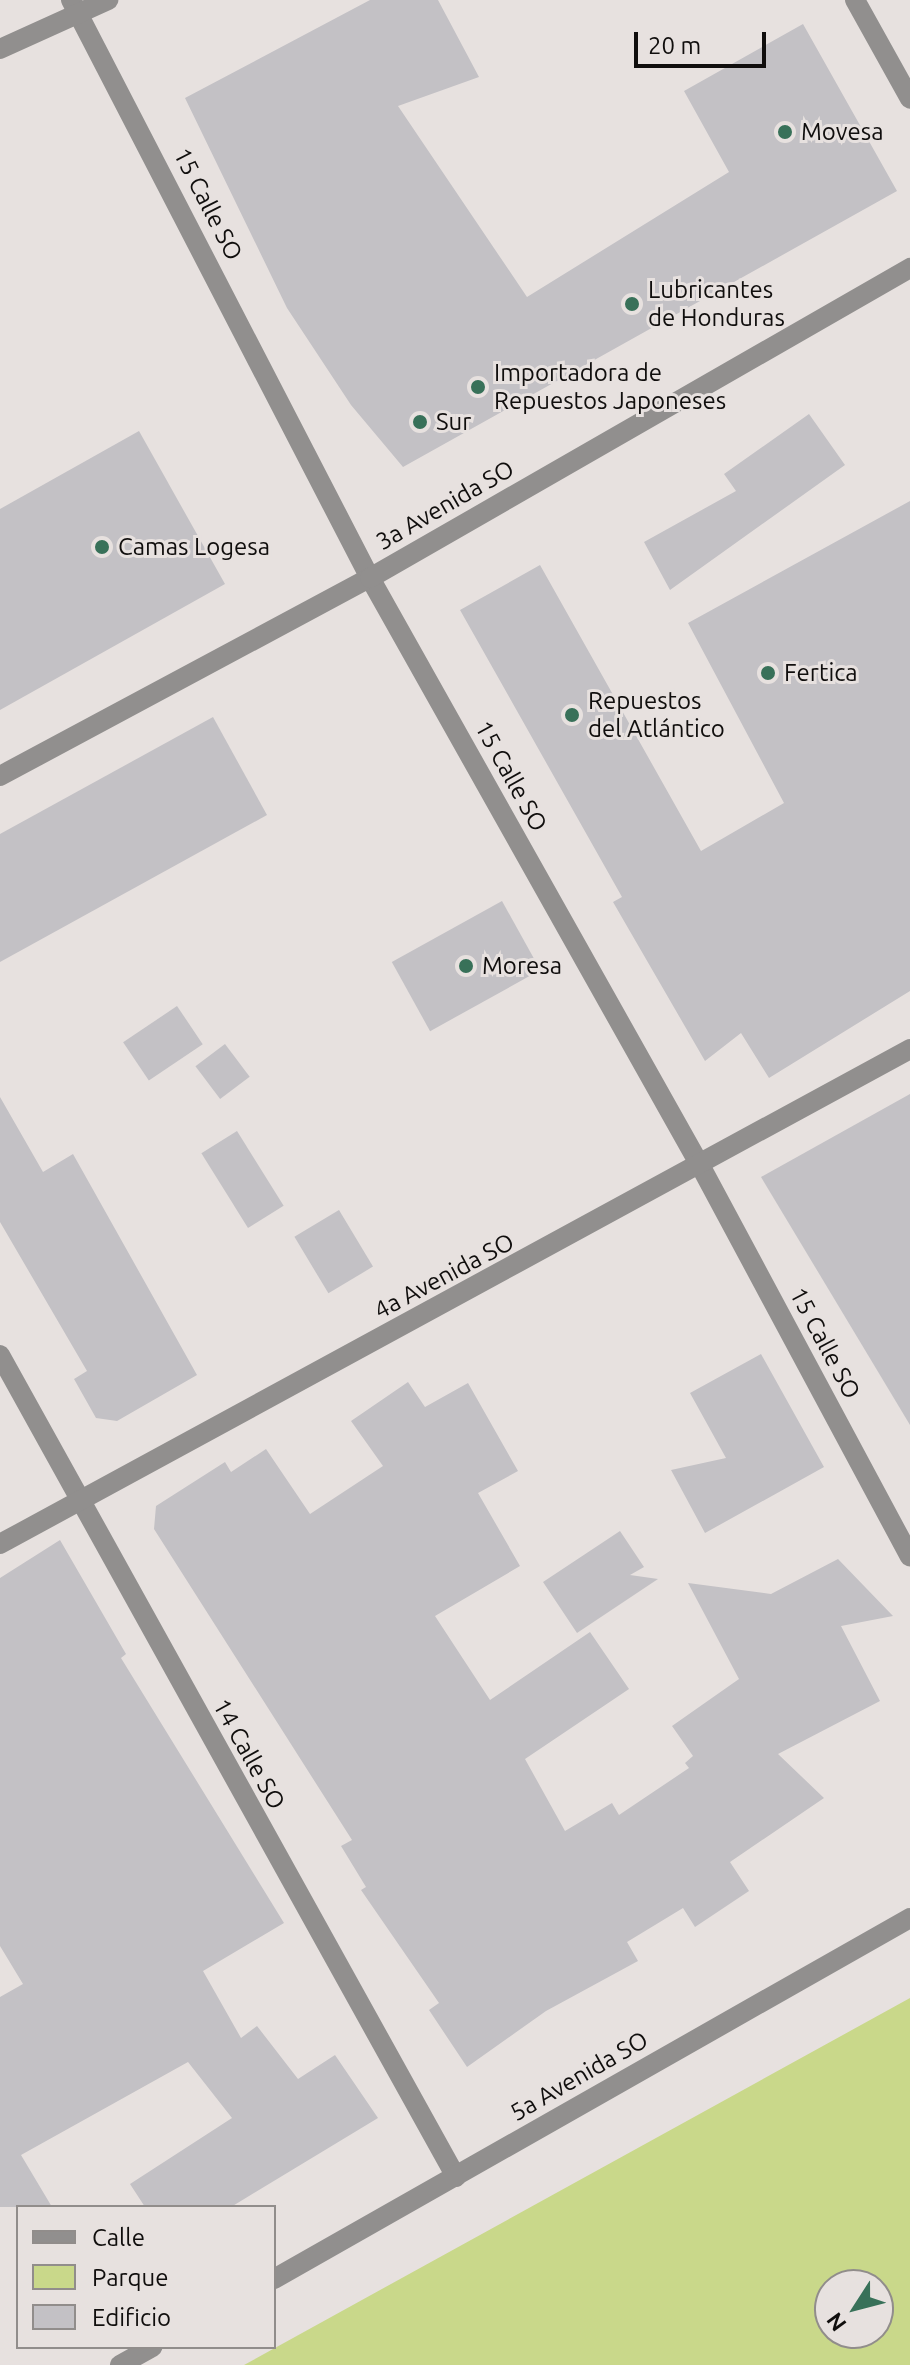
<!DOCTYPE html>
<meta charset="utf-8">
<style>
body{margin:0}
#map{position:relative;width:910px;height:2365px;overflow:hidden;background:#e7e1df;font-family:Ubuntu,sans-serif}
div>[style]{position:absolute}
[style*='--x']{left:calc(var(--x)*1px);top:calc(var(--y)*1px);width:calc(var(--w)*1px);rotate:calc(var(--a)*1deg)}
.green>*{inset:0;background:#c9d88a}
.building>*{inset:0;background:#c3c1c5;transform-origin:0 0}
.minor>*{height:20px;margin:-10px;padding:0 10px;transform-origin:10px;border-radius:10px;background:#918f8e}
.dots>*{width:22px;height:22px;translate:-50% -50%;box-sizing:border-box;border:4px solid #e7e1df;border-radius:50%}
span{translate:-50% -50%;white-space:nowrap;text-align:center;line-height:1.15;-webkit-text-stroke:6px #e7e1df;paint-order:stroke}
.poi-label{font-size:24px;color:#100e0d}
.left{translate:0 -50%;text-align:left}
.street-label{font-size:24px;color:#100e0d}
.legend{position:absolute;left:16px;top:2205px;width:260px;height:144px;box-sizing:border-box;background:#e7e1df;border:2px solid #918d8b;margin:0;padding:10px 14px;list-style:none;font-size:24px;color:#100e0d}
.legend li{display:flex;align-items:center;gap:16px;height:40px}
.legend b{width:40px;border:2px solid #918d8b}
.north{position:absolute;left:814px;top:2269px;width:80px;height:80px;box-sizing:border-box;background:#e7e1df;border:2px solid #918d8b;border-radius:50%;rotate:234deg;font-size:22px;font-weight:700;line-height:32px;text-align:center;color:#100e0d}
.north::after{content:'';display:block;margin:auto;width:28px;height:36px;background:#387159;clip-path:polygon(50% 0,100% 100%,50% 72%,0 100%)}
.scale{position:absolute;left:634px;top:32px;width:132px;height:36px;box-sizing:border-box;border:4px solid #100e0d;border-top:0;padding-left:10px;font-size:24px;line-height:28px;white-space:nowrap;color:#100e0d;-webkit-text-stroke:6px #e7e1df;paint-order:stroke}
</style>
<div id="map">
<div class="green">
<div style="clip-path:polygon(evenodd,910px 1998px,910px 2365px,244px 2365px,910px 1998px,830px 2285px,878px 2285px,878px 2333px,830px 2333px,830px 2285px)"></div>
</div>
<div class="building">
<div style="clip-path:polygon(370px 0,438px 0,479px 77px,398px 106px,527px 297px,729px 172px,684px 91px,803px 24px,897px 191px,403px 467px,351px 405px,287px 308px,185px 98px)"></div>
<div style="clip-path:polygon(809px 414px,845px 465px,670px 590px,644px 542px,736px 491px,724px 474px)"></div>
<div style="clip-path:polygon(139px 431px,225px 584px,0 710px,0 509px)"></div>
<div style="clip-path:polygon(910px 501px,910px 991px,769px 1078px,741px 1033px,705px 1061px,613px 902px,622px 897px,460px 610px,540px 565px,701px 851px,784px 803px,688px 623px)"></div>
<div style="clip-path:polygon(213px 717px,267px 815px,0 962px,0 834px)"></div>
<div style="left:502px;top:901px;width:79px;height:126px;rotate:61deg"></div>
<div style="left:177px;top:1006px;width:46px;height:65px;rotate:56deg"></div>
<div style="left:225px;top:1044px;width:41px;height:37px;rotate:53deg"></div>
<div style="clip-path:polygon(910px 1094px,910px 1425px,761px 1177px)"></div>
<div style="clip-path:polygon(0 1097px,43px 1172px,73px 1154px,197px 1375px,117px 1421px,96px 1418px,74px 1379px,87px 1371px,0 1222px)"></div>
<div style="left:237px;top:1131px;width:88px;height:42px;rotate:58deg"></div>
<div style="left:339px;top:1210px;width:66px;height:52px;rotate:59deg"></div>
<div style="clip-path:polygon(761px 1354px,824px 1467px,705px 1533px,671px 1470px,726px 1458px,690px 1393px)"></div>
<div style="clip-path:polygon(408px 1382px,425px 1407px,468px 1383px,518px 1471px,478px 1493px,520px 1566px,435px 1616px,490px 1700px,590px 1632px,629px 1689px,525px 1759px,565px 1831px,612px 1803px,619px 1815px,689px 1768px,685px 1763px,693px 1756px,672px 1726px,739px 1679px,688px 1583px,771px 1594px,838px 1559px,893px 1616px,841px 1626px,880px 1701px,778px 1754px,824px 1798px,730px 1862px,749px 1891px,695px 1927px,683px 1908px,627px 1942px,638px 1961px,546px 2011px,467px 2067px,429px 2010px,439px 2003px,361px 1890px,366px 1887px,341px 1846px,352px 1840px,154px 1529px,156px 1506px,225px 1462px,231px 1472px,266px 1449px,310px 1514px,383px 1466px,351px 1421px)"></div>
<div style="clip-path:polygon(620px 1531px,644px 1567px,630px 1575px,658px 1579px,577px 1633px,543px 1582px)"></div>
<div style="clip-path:polygon(60px 1540px,126px 1654px,121px 1658px,284px 1923px,203px 1971px,241px 2038px,257px 2026px,298px 2079px,335px 2055px,378px 2118px,231px 2207px,145px 2207px,130px 2184px,232px 2118px,188px 2062px,21px 2155px,52px 2207px,0 2207px,0 1997px,23px 1984px,0 1946px,0 1578px)"></div>
</div>
<div class="minor">
<div style="--x:71;--y:0;--w:651;--a:62.65"></div>
<div style="--x:370;--y:578;--w:676;--a:60.67"></div>
<div style="--x:701;--y:1167;--w:442;--a:61.8"></div>
<div style="--x:855;--y:0;--w:113;--a:60.9"></div>
<div style="--x:0;--y:49;--w:119;--a:-24.4"></div>
<div style="--x:0;--y:776;--w:420;--a:-28.2"></div>
<div style="--x:370;--y:578;--w:623;--a:-29.86"></div>
<div style="--x:0;--y:1355;--w:940;--a:60.98"></div>
<div style="--x:0;--y:1544;--w:1036;--a:-28.54"></div>
<div style="--x:274;--y:2279;--w:731;--a:-29.58"></div>
<div style="--x:120;--y:2365;--w:37;--a:-29"></div>
</div>
<div class="dots">
<div style="left:785px;top:132px;background:#387159"></div>
<div style="left:632px;top:304px;background:#387159"></div>
<div style="left:478px;top:387px;background:#387159"></div>
<div style="left:420px;top:422px;background:#387159"></div>
<div style="left:102px;top:547px;background:#387159"></div>
<div style="left:768px;top:673px;background:#387159"></div>
<div style="left:572px;top:715px;background:#387159"></div>
<div style="left:466px;top:966px;background:#387159"></div>
</div>
<div class="poi-label">
<span class="left" style="left:801px;top:132px">Movesa</span>
<span class="left" style="left:648px;top:304px">Lubricantes<br>de Honduras</span>
<span class="left" style="left:494px;top:387px">Importadora de<br>Repuestos Japoneses</span>
<span class="left" style="left:436px;top:422px">Sur</span>
<span class="left" style="left:118px;top:547px">Camas Logesa</span>
<span class="left" style="left:784px;top:673px">Fertica</span>
<span class="left" style="left:588px;top:715px">Repuestos<br>del Atlántico</span>
<span class="left" style="left:482px;top:966px">Moresa</span>
</div>
<div class="street-label">
<span style="left:208px;top:204px;rotate:63deg">15 Calle SO</span>
<span style="left:445px;top:505px;rotate:-30deg">3a Avenida SO</span>
<span style="left:511px;top:776px;rotate:61deg">15 Calle SO</span>
<span style="left:444px;top:1276px;rotate:-28deg">4a Avenida SO</span>
<span style="left:825px;top:1343px;rotate:62deg">15 Calle SO</span>
<span style="left:249px;top:1754px;rotate:61deg">14 Calle SO</span>
<span style="left:579px;top:2076px;rotate:-30deg">5a Avenida SO</span>
</div>
<ul class="legend">
<li><b style="height:10px;background:#918f8e"></b>Calle</li>
<li><b style="height:22px;background:#c9d88a"></b>Parque</li>
<li><b style="height:22px;background:#c3c1c5"></b>Edificio</li>
</ul>
<div class="north">N</div>
<div class="scale">20 m</div>
</div>
